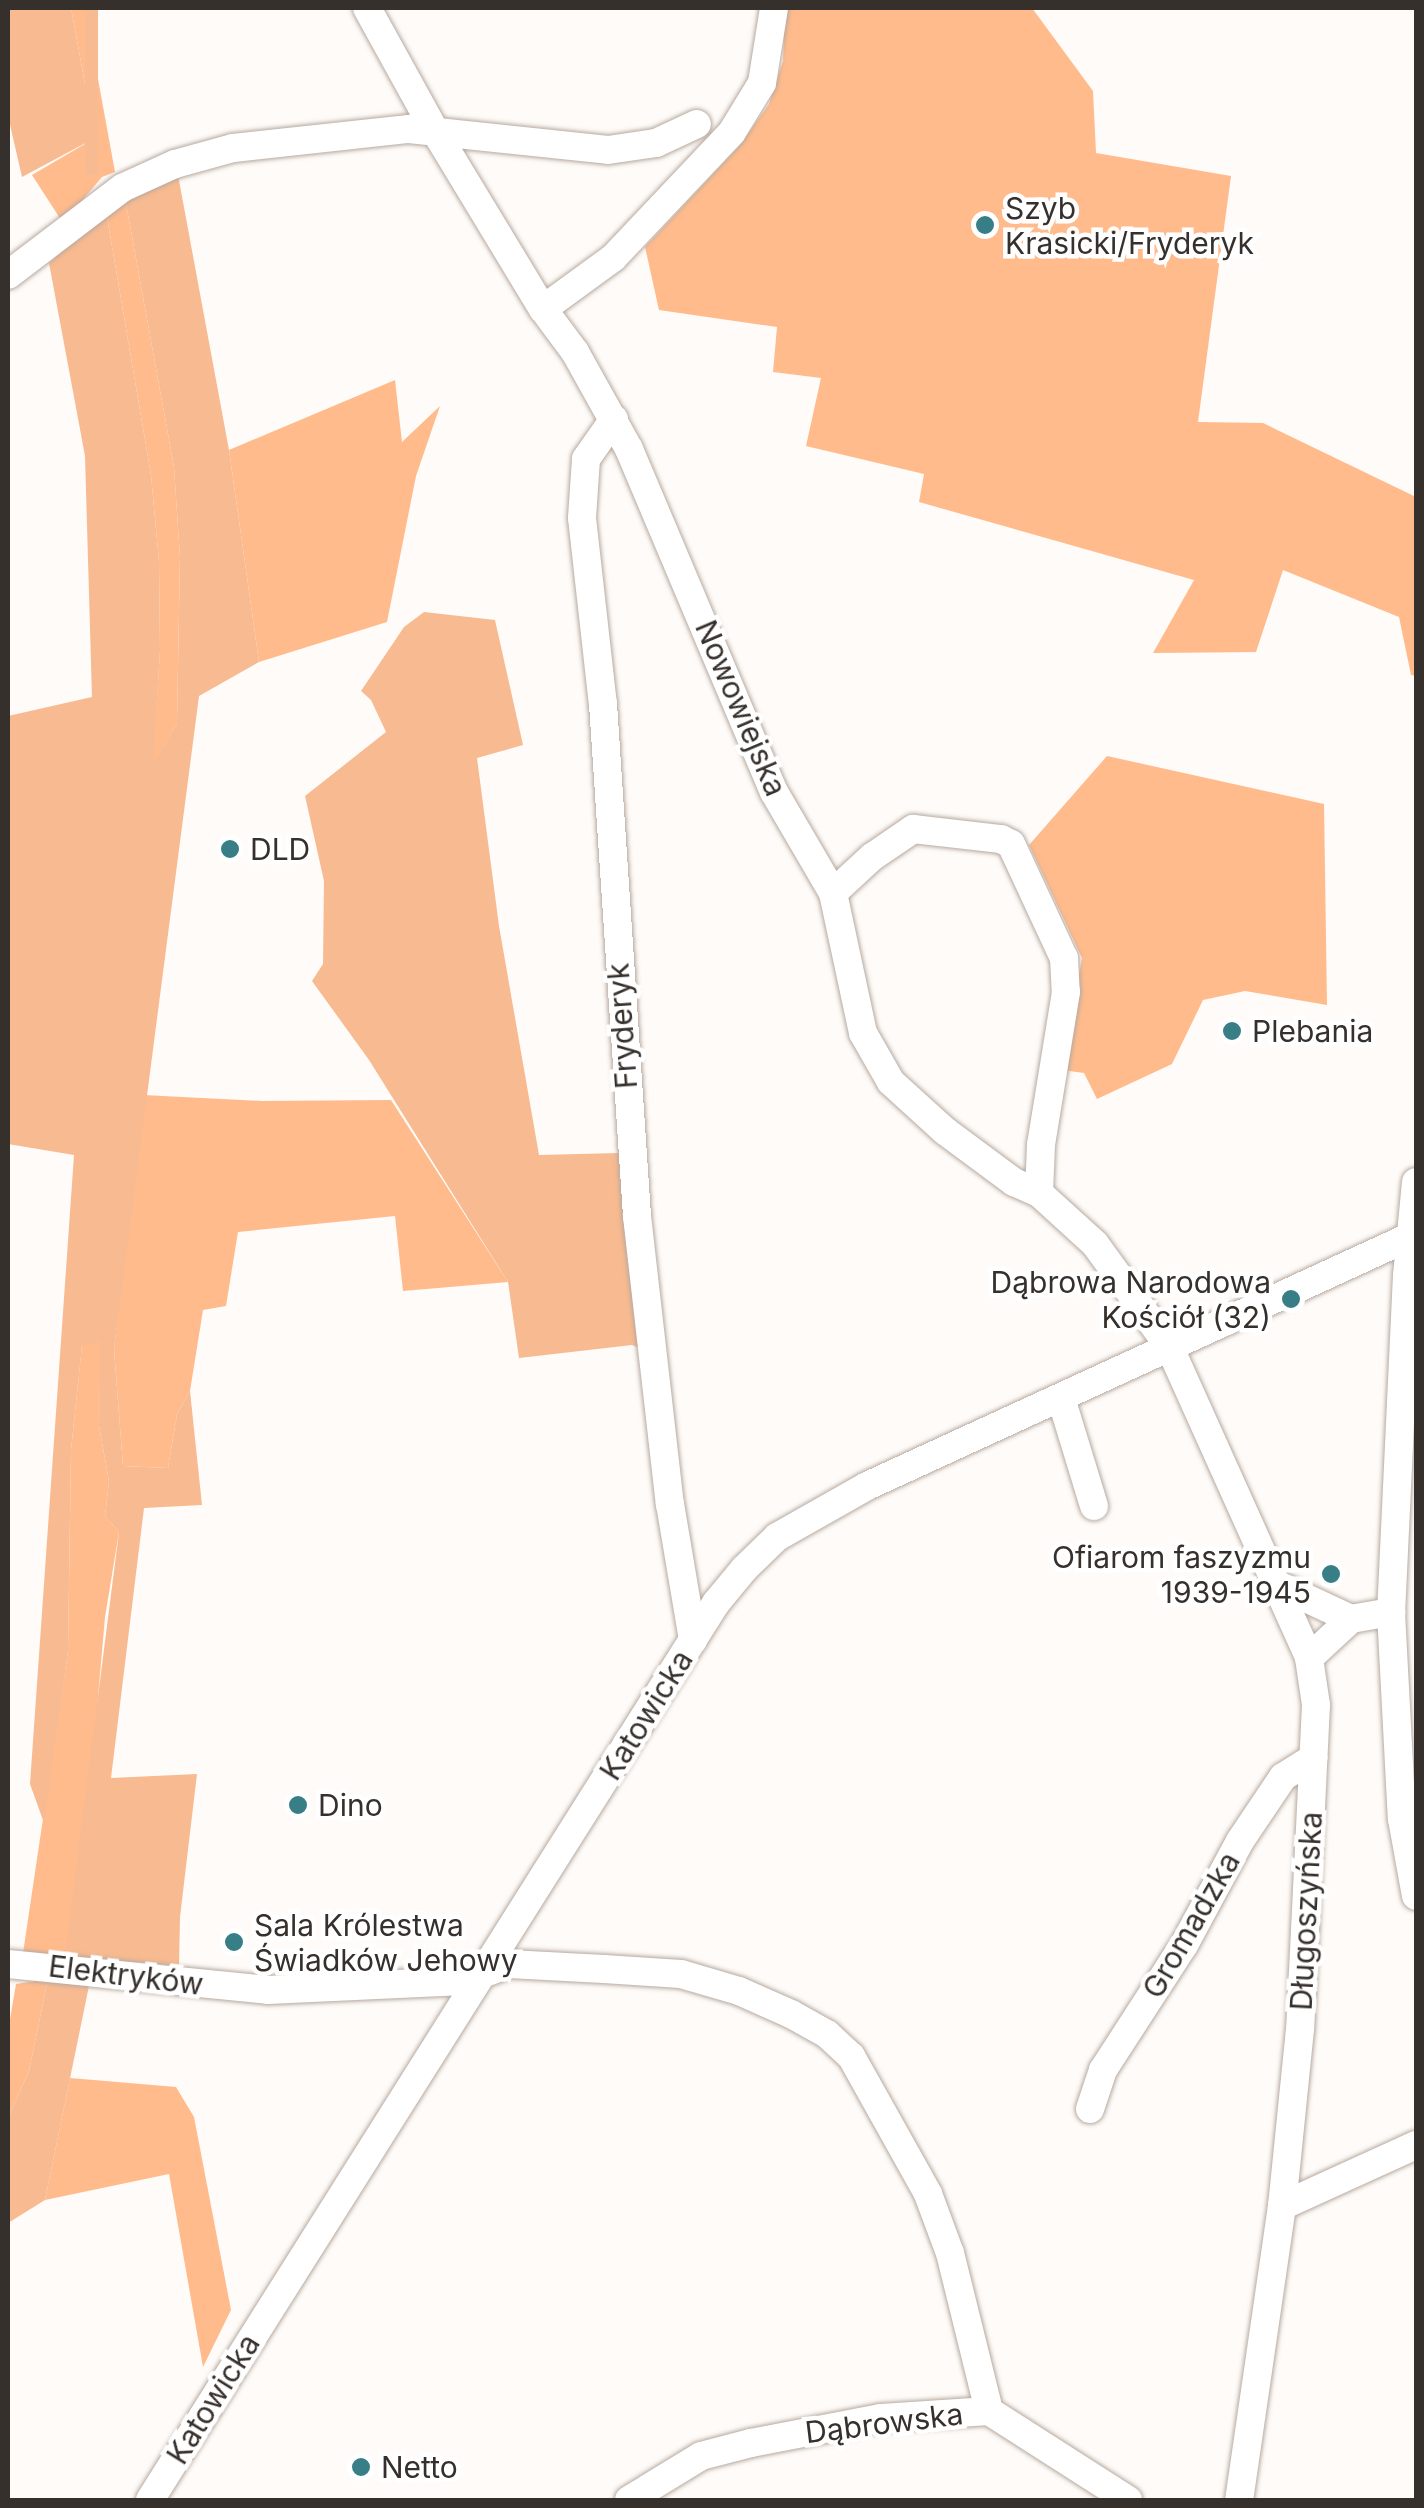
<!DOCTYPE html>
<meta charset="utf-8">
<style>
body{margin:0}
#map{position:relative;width:1424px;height:2508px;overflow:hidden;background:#fefbf8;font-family:Inter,sans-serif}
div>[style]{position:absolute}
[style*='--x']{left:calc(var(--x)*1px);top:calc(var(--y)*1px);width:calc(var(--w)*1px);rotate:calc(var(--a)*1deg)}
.green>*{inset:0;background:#ffbb8c}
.forest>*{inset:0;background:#f8ba90;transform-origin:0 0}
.roads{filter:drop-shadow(0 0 2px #b7a99f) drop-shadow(0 0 2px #b7a99f)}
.minor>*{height:28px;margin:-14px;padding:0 14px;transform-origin:14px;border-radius:14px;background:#fff}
.dots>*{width:28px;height:28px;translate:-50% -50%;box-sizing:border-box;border:5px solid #fff;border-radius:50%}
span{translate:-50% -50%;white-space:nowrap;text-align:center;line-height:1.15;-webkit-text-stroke:9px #fff;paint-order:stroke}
.poi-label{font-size:30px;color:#36302d}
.left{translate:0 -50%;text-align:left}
.right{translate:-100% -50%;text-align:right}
.street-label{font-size:30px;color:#36302d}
.frame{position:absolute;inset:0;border:10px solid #36302d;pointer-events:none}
</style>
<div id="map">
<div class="green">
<div style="clip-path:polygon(71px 8px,85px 8px,115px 172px,102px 177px,63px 223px,32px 175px,95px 138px)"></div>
<div style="clip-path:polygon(785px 8px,1032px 8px,1093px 91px,1096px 153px,1231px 176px,1198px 422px,1263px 423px,1416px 497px,1416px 676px,1411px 675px,1399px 617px,1283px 570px,1256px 652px,1153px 653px,1194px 580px,919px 502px,924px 474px,806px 446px,821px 378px,773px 372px,777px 327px,659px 310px,645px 247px,740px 145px,769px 104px,783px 61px)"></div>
<div style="clip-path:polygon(125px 198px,174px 467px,180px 557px,177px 723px,152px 767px,160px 651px,159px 561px,151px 475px,106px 211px)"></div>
<div style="clip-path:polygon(395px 380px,402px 442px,440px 406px,416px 476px,387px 622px,259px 662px,229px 450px)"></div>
<div style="clip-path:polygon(1107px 756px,1324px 804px,1327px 1005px,1245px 991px,1203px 1000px,1172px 1064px,1097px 1099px,1084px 1073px,1062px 1070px,1082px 958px,1029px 845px)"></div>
<div style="clip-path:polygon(143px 1095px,262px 1101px,391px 1100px,508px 1282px,403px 1291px,395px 1216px,238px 1232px,226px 1306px,203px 1310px,190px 1391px,177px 1414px,168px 1468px,123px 1466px,114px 1349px)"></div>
<div style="clip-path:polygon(101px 1340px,99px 1426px,109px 1481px,105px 1516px,119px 1532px,105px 1617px,91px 1777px,68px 1956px,23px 1953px,68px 1651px,71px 1450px,82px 1345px)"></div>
<div style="clip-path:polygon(48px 1979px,29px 2071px,8px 2118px,8px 2031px,16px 1984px)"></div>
<div style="clip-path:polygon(70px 2078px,176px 2087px,194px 2117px,231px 2310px,203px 2367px,169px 2174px,45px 2200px)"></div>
</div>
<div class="forest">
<div style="clip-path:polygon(8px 8px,71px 8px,95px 138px,22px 177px,8px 116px)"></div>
<div style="left:85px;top:8px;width:13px;height:167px"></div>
<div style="clip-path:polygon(178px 175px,229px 450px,259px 662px,199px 696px,114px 1349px,123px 1466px,168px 1468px,177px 1414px,190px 1391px,202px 1505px,144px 1508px,111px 1778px,197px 1774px,180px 1917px,179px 1966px,68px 1956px,66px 1947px,119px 1532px,105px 1516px,109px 1481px,99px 1426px,100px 1341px,82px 1346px,71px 1450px,68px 1651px,44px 1823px,30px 1784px,74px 1155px,8px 1144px,8px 716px,92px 697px,85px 456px,49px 263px,106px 211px,151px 475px,159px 561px,160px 651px,153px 764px,177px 723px,180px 557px,174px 467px,125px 198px)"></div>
<div style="clip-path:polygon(424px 612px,495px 620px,523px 745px,477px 758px,499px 926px,539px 1155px,619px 1153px,641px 1349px,632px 1345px,519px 1358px,508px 1282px,369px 1060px,312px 981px,323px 964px,324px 881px,305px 796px,386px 732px,371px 700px,361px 691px,404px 627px)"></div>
<div style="clip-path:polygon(48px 1979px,90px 1981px,45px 2200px,8px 2223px,8px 2118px,29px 2071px)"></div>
</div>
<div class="roads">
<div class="minor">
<div style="--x:367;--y:8;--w:141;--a:61.1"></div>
<div style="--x:435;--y:131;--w:208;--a:58.8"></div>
<div style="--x:543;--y:309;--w:54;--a:53.3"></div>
<div style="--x:575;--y:352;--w:111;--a:60.9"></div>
<div style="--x:629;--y:449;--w:372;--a:67.1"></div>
<div style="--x:774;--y:792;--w:117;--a:59.7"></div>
<div style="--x:833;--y:893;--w:143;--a:77.9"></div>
<div style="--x:863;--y:1033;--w:56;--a:60.3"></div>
<div style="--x:891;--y:1082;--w:73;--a:42.2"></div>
<div style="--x:945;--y:1131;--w:86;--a:36.5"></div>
<div style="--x:1014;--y:1182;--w:27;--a:24"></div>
<div style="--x:1039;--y:1193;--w:76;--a:42.3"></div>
<div style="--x:1095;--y:1244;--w:46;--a:53.9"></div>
<div style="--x:1122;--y:1281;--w:82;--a:54.4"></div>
<div style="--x:1170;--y:1348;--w:340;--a:65.8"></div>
<div style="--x:1309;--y:1658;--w:48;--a:81.5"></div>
<div style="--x:1316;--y:1705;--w:324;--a:92.8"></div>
<div style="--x:1300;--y:2029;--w:178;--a:95.8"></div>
<div style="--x:1282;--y:2206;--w:297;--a:98.3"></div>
<div style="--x:8;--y:275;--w:143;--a:-37.3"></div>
<div style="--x:122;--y:188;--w:58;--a:-24.4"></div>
<div style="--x:175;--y:164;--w:60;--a:-15.4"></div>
<div style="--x:233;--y:148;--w:177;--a:-6.2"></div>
<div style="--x:409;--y:129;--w:200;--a:6"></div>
<div style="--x:608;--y:150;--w:49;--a:-8.3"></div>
<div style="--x:656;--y:143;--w:45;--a:-24.9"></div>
<div style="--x:543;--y:309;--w:87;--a:-36.1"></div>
<div style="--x:613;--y:258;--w:173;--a:-46.6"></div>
<div style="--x:732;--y:132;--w:57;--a:-58.5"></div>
<div style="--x:762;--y:83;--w:76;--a:-80.9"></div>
<div style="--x:614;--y:419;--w:49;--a:125"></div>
<div style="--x:586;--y:459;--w:59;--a:93.9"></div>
<div style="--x:582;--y:518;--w:187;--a:83.6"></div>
<div style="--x:603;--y:704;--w:513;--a:86.2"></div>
<div style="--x:637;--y:1216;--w:290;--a:83.5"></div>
<div style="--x:670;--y:1504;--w:138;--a:80.4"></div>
<div style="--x:833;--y:893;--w:53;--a:-42.7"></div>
<div style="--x:872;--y:857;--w:50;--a:-34.3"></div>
<div style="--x:913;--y:829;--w:89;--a:6.5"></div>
<div style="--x:1001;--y:839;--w:11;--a:27"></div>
<div style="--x:1011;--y:844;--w:126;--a:65.1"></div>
<div style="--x:1064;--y:958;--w:34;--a:87"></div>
<div style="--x:1066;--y:992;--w:155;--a:99.3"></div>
<div style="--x:1041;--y:1145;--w:48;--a:92.4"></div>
<div style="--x:1416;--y:1182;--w:93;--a:95.5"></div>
<div style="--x:1407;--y:1275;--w:337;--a:92.7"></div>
<div style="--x:1391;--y:1612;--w:207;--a:87"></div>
<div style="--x:1402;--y:1819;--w:78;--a:79.7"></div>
<div style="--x:1061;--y:1398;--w:113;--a:73"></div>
<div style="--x:1278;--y:1585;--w:81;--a:25"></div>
<div style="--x:1309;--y:1658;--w:57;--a:-42.9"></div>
<div style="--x:1351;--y:1619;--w:41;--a:-9.9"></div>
<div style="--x:8;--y:1964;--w:261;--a:5.7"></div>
<div style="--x:268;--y:1990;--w:196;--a:-2.6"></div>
<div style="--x:464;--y:1981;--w:48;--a:-20.7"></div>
<div style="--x:509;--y:1964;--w:95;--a:3"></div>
<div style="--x:604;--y:1969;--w:77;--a:3.7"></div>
<div style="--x:681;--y:1974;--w:60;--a:16.3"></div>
<div style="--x:739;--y:1991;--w:57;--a:23.9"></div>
<div style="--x:791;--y:2014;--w:41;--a:29.1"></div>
<div style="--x:827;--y:2034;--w:33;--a:43"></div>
<div style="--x:851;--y:2056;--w:158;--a:60.8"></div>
<div style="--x:928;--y:2194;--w:63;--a:69.6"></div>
<div style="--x:950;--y:2253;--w:163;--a:76.1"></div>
<div style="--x:1090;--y:2109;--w:41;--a:-71.6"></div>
<div style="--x:1103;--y:2070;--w:149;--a:-57.1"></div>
<div style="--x:1184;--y:1945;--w:118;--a:-61.7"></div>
<div style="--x:1240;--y:1841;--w:77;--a:-56.1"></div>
<div style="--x:1283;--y:1777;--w:36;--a:-32"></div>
<div style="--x:1282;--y:2206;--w:147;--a:-24.5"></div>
<div style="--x:150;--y:2500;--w:1061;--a:-57.75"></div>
<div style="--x:716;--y:1603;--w:44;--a:-50.5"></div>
<div style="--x:744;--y:1569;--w:46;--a:-44.1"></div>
<div style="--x:777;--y:1537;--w:103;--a:-29.5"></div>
<div style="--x:867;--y:1486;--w:604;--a:-24.66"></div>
<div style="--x:629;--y:2500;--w:84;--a:-31.4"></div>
<div style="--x:701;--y:2456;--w:52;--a:-14.6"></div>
<div style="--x:751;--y:2443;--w:132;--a:-10.9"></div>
<div style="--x:881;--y:2418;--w:108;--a:-3.7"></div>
<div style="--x:989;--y:2411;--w:165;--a:32.6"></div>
</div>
</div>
<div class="dots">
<div style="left:985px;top:225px;background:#377e87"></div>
<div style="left:230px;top:849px;background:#377e87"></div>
<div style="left:1232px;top:1031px;background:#377e87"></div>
<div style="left:1291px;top:1299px;background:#377e87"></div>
<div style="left:1331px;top:1574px;background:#377e87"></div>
<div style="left:298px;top:1805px;background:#377e87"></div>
<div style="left:234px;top:1942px;background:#377e87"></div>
<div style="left:361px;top:2467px;background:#377e87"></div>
</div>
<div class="poi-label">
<span class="left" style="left:1005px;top:225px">Szyb<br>Krasicki/Fryderyk</span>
<span class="left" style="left:250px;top:849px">DLD</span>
<span class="left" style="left:1252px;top:1031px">Plebania</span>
<span class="right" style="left:1271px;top:1299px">Dąbrowa Narodowa<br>Kościół (32)</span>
<span class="right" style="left:1311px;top:1574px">Ofiarom faszyzmu<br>1939-1945</span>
<span class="left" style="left:318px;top:1805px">Dino</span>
<span class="left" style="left:254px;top:1942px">Sala Królestwa<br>Świadków Jehowy</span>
<span class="left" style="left:381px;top:2467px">Netto</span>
</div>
<div class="street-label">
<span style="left:741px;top:708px;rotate:67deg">Nowowiejska</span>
<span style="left:622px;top:1026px;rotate:-94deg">Fryderyk</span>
<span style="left:646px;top:1715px;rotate:-58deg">Katowicka</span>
<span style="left:1306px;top:1911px;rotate:-87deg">Długoszyńska</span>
<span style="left:1191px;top:1925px;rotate:-60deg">Gromadzka</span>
<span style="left:126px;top:1975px;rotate:7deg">Elektryków</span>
<span style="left:213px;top:2399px;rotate:-58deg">Katowicka</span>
<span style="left:884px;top:2423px;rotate:-7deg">Dąbrowska</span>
</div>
<div class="frame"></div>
</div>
